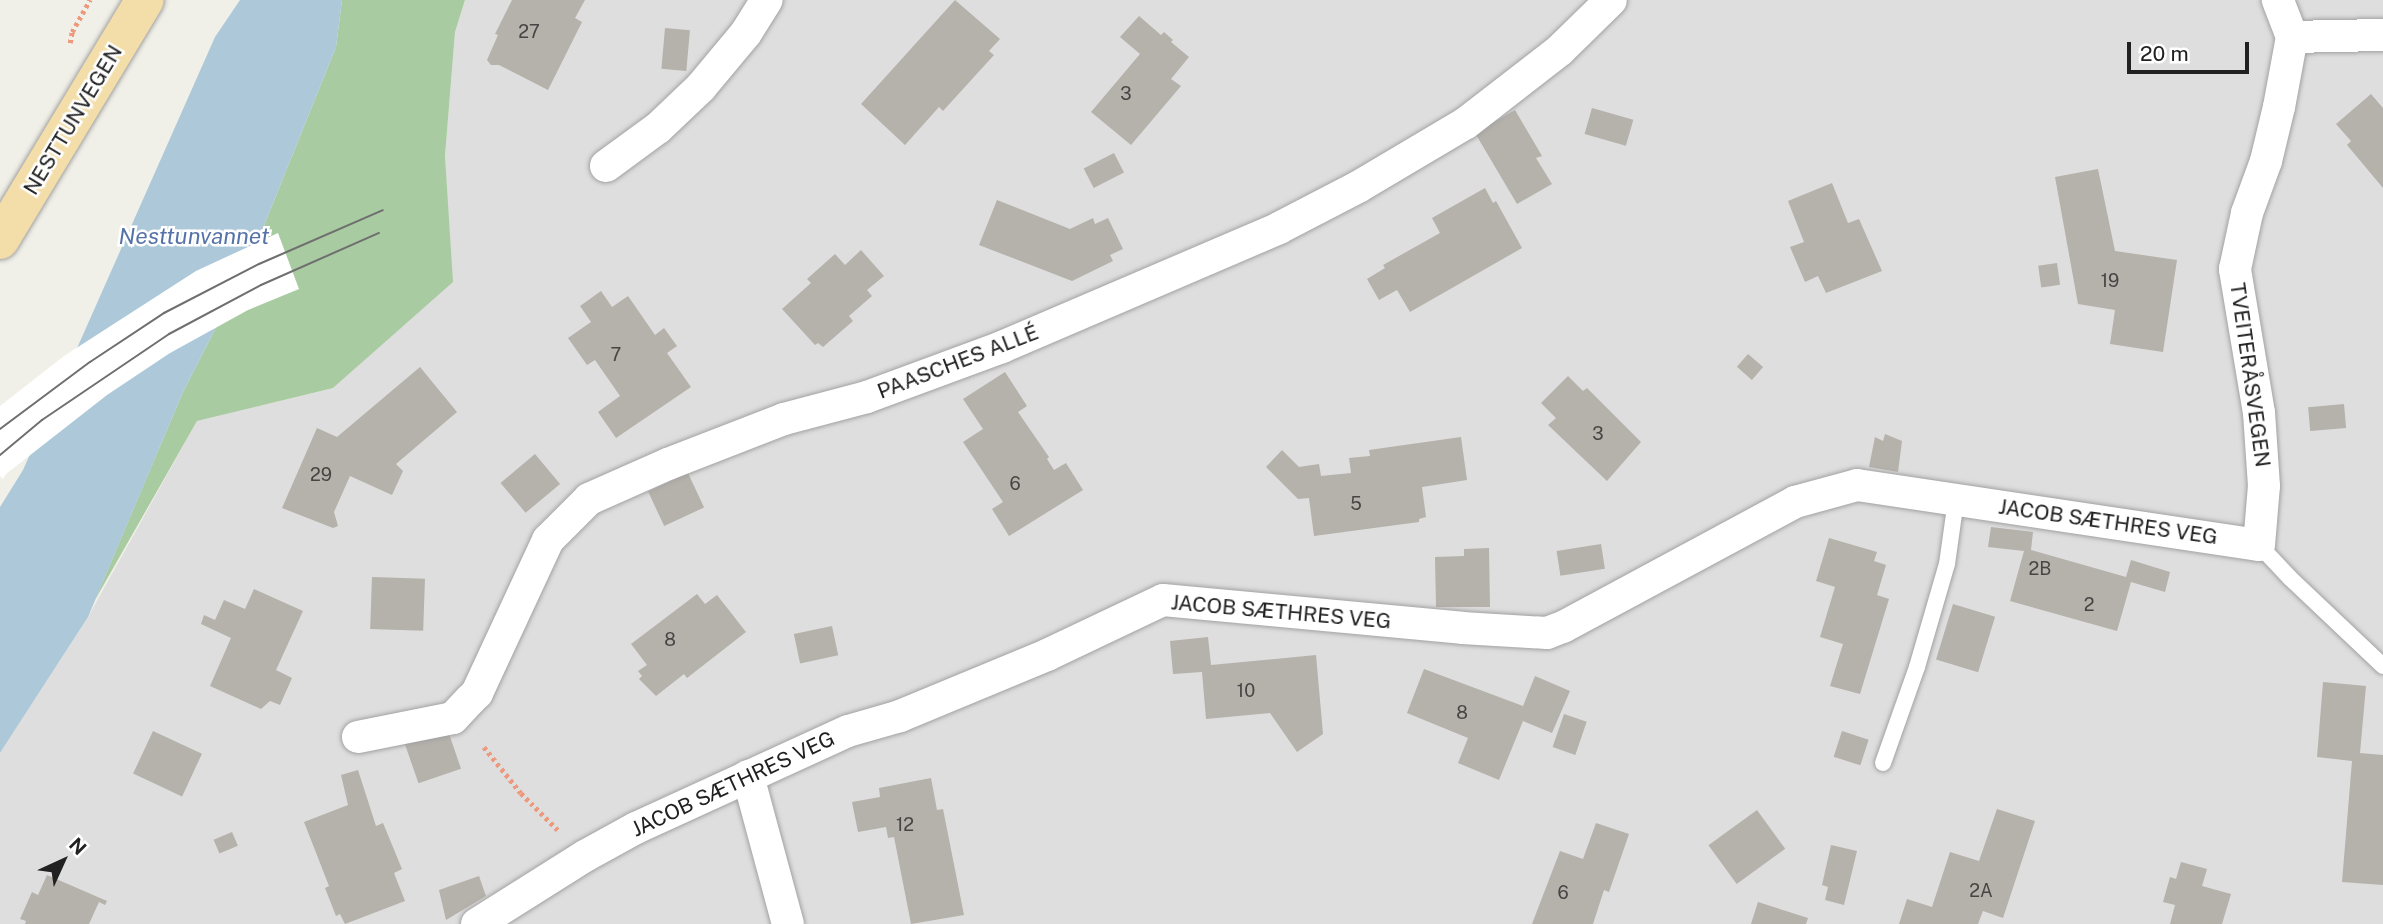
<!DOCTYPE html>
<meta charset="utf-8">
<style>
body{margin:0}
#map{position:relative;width:2383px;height:924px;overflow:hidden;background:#f0efe8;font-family:"Public Sans",sans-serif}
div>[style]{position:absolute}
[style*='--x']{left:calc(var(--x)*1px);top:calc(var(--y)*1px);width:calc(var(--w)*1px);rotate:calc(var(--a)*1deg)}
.residential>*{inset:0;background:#dfdede}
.forest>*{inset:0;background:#a8cba1}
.water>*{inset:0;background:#adc9d9}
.pier>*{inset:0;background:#fff}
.building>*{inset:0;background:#b5b1ab;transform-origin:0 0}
.path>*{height:4.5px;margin-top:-2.25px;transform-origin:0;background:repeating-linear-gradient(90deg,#ed997d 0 3.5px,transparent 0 7px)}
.roads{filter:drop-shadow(0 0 2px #a2a2a2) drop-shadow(0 0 2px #a2a2a2)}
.service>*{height:16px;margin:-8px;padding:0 8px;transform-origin:8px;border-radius:8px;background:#fff}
.minor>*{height:32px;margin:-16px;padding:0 16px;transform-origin:16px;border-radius:16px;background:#fff}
.primary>*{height:38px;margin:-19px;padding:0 19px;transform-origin:19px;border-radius:19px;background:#f3deaa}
.tram>*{height:2px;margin:-1px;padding:0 1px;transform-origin:1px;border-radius:1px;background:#6f6f6f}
span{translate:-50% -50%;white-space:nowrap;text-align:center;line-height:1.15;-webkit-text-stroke:5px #fff;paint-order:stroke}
.number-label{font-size:18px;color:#464544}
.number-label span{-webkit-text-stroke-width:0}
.street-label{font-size:21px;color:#212121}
.water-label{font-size:23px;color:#5673a8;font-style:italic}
.north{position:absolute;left:28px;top:826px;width:70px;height:70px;-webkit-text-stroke:5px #fff;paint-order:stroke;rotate:45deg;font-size:19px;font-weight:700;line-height:28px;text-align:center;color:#212121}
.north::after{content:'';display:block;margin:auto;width:24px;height:32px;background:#212121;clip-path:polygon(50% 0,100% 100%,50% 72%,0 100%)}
.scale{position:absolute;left:2127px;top:42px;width:122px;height:32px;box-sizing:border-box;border:4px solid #212121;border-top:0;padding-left:9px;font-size:21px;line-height:24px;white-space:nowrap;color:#212121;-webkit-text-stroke:5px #fff;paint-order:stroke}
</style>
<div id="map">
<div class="residential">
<div style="clip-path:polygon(465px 0,2383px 0,2383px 924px,0 924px,0 753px,88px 617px,197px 421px,333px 388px,452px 282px,445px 156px,455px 32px)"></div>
</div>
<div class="forest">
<div style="clip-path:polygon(342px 0,465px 0,455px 32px,445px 156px,453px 282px,333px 388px,197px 421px,95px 600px,183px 392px,249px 263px,336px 47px)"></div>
</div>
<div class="water">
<div style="clip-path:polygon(240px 0,342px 0,336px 47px,249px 263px,183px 392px,88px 617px,0 753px,0 507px,23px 470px,215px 37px)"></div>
</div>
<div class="pier">
<div style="clip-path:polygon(278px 233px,299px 289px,248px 310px,170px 353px,107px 395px,6px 474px,3px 479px,0 476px,0 406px,64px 356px,196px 271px)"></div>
</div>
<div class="building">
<div style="clip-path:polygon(512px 0,585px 0,575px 18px,582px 22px,548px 90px,499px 65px,491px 65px,487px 60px,498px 35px,495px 34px)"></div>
<div style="clip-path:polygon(955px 0,1000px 39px,989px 51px,994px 55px,943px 111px,939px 107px,905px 145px,861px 104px)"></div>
<div style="clip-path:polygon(1139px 16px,1161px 35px,1164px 32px,1173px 40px,1171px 42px,1189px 57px,1171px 79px,1181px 86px,1131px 145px,1091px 112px,1140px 54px,1120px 37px)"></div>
<div style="left:665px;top:28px;width:25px;height:41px;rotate:5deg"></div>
<div style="clip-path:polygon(2371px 94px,2383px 108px,2383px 188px,2347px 145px,2351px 141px,2336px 124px)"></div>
<div style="left:1592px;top:108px;width:43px;height:27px;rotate:16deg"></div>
<div style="clip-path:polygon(1515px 110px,1542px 156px,1536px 158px,1552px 184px,1517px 204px,1475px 133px)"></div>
<div style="left:1114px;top:153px;width:22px;height:34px;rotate:63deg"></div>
<div style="clip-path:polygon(2098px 169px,2115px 251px,2177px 260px,2163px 352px,2110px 344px,2115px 310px,2078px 304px,2055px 177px)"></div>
<div style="clip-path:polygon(1832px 183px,1848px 223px,1859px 219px,1882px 271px,1826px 293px,1818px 276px,1805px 282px,1790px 247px,1804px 242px,1788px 201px)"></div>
<div style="clip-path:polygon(1485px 188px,1493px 203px,1496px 201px,1522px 248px,1410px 312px,1397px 290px,1379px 300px,1367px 279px,1385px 268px,1383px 265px,1440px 233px,1432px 218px)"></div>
<div style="clip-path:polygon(997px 200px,1070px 229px,1093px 218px,1095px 224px,1108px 218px,1123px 249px,1110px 255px,1113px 261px,1072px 281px,979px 245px)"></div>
<div style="clip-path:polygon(861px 250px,884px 276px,867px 290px,872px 296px,849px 316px,853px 321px,823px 347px,818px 343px,815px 345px,782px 309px,811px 283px,807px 279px,835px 254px,845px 265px)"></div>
<div style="left:2057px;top:263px;width:22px;height:19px;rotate:82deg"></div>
<div style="clip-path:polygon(601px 291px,612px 307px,628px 296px,655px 335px,664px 328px,677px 346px,667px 353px,691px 387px,616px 438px,598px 412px,620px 396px,595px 360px,587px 365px,568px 338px,591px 322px,580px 306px)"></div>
<div style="left:1748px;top:354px;width:20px;height:17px;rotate:41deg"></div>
<div style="clip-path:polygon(420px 367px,457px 412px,396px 464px,403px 471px,392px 495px,350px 476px,334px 512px,338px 526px,333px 528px,282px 508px,317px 428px,337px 437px)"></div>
<div style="clip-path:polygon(1005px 372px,1027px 406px,1018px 412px,1049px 457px,1047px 459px,1054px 470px,1066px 463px,1083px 490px,1009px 536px,992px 509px,1003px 502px,963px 442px,983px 429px,963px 399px)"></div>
<div style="clip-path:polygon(1568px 376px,1583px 391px,1587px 388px,1641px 442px,1607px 481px,1548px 425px,1556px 418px,1541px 403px)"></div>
<div style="left:2344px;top:404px;width:24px;height:36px;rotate:85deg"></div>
<div style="clip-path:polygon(1885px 434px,1902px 441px,1898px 472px,1869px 467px,1875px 437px,1883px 441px)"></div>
<div style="clip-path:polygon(1461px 437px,1467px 480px,1422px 487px,1426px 517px,1419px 519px,1419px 522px,1314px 536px,1309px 498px,1298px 499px,1266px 467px,1282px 450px,1299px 467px,1319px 464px,1321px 476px,1351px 473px,1349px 458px,1370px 456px,1369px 450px)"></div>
<div style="left:535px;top:454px;width:39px;height:45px;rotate:50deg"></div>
<div style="left:688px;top:473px;width:38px;height:44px;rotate:65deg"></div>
<div style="clip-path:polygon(1991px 527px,2033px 532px,2031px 550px,2126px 577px,2131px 560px,2170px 572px,2165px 592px,2131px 582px,2117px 631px,2010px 601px,2024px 551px,1988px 547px)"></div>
<div style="clip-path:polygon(1829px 538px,1877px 552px,1874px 561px,1886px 565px,1877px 595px,1889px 599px,1860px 694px,1830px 686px,1843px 644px,1820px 637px,1835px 587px,1816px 581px)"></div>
<div style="left:1601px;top:544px;width:25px;height:45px;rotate:81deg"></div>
<div style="clip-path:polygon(1489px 548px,1490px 607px,1436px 607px,1435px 557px,1464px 556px,1464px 549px)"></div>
<div style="left:372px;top:577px;width:53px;height:52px;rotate:2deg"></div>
<div style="clip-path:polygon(254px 589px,303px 611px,276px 670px,292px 678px,280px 705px,270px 701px,261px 709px,210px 686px,231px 638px,201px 624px,204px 615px,215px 620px,224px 600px,245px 609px)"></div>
<div style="clip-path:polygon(697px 594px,705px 604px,717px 595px,746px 632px,687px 678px,684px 674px,656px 696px,639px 679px,642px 676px,638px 671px,647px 665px,631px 644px)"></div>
<div style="left:1953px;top:604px;width:44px;height:58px;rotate:17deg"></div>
<div style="left:832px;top:626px;width:30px;height:39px;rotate:78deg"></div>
<div style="clip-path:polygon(1208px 637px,1211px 665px,1316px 655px,1323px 734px,1297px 752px,1270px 713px,1206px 719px,1202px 672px,1173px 674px,1170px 641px)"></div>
<div style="clip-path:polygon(1424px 669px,1523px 706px,1535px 676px,1570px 691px,1552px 733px,1523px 721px,1499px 780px,1458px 763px,1468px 738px,1407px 713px)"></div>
<div style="clip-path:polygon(2323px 682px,2366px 686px,2360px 753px,2383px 755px,2383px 885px,2342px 882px,2352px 761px,2317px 757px)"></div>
<div style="left:1564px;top:714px;width:24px;height:35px;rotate:19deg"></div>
<div style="left:447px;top:728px;width:43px;height:45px;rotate:71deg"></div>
<div style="left:153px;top:731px;width:54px;height:47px;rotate:25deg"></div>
<div style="left:1842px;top:731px;width:28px;height:27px;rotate:18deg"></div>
<div style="clip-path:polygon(358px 770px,376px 826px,383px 823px,402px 869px,394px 873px,405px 901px,345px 924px,340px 914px,336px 916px,325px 888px,329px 886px,304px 822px,348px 805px,341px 775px)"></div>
<div style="clip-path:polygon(931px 778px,937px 810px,943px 809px,964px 915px,911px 924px,894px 837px,888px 838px,886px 827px,858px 832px,852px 802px,880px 797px,879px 788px)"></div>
<div style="clip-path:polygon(1997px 809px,2035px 821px,2003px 918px,1983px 911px,1978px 924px,1899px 924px,1907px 899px,1932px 907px,1950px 852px,1979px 861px)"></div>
<div style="left:1757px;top:810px;width:48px;height:60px;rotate:54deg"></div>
<div style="clip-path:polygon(1596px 823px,1629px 834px,1609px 892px,1604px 890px,1593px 924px,1532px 924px,1560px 851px,1583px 859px)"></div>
<div style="left:232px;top:832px;width:15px;height:20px;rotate:67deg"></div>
<div style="clip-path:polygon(1831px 845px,1857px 851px,1844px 905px,1825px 900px,1828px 887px,1822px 885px)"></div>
<div style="clip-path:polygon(2181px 862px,2207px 869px,2202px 886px,2231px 894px,2222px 924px,2170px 924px,2175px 905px,2163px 902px,2170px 877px,2176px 879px)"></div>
<div style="clip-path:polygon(47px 875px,107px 901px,105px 905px,99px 902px,89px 924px,25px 924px,26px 921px,20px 919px,32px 892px,38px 895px)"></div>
<div style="clip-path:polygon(479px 876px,486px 896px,446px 920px,439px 890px)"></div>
<div style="clip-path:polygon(1758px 902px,1808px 918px,1806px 924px,1751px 924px)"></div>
</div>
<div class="path">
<div style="--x:70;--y:43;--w:11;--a:-80"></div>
<div style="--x:72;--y:32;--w:37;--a:-61"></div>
<div style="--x:484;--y:747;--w:59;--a:51.2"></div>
<div style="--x:521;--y:793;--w:52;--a:45"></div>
</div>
<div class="roads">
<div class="service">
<div style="--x:2259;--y:545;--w:45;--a:46.8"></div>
<div style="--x:2290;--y:578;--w:128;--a:43.4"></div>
<div style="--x:1883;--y:763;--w:102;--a:-70.5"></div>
<div style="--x:1917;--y:667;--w:107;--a:-73.8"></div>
<div style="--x:1947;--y:564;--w:65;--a:-82"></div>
</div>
<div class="minor">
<div style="--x:2292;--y:37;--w:91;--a:-1.3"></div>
<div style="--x:606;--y:166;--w:64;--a:-36.2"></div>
<div style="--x:658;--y:128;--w:59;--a:-43.6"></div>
<div style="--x:701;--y:87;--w:70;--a:-50.2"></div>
<div style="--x:746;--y:33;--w:39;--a:-58"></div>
<div style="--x:358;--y:737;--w:97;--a:-11.3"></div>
<div style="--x:453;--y:718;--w:25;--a:-47"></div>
<div style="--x:470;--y:700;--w:10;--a:-45"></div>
<div style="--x:477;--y:693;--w:169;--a:-65.1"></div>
<div style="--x:548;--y:540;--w:58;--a:-45"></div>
<div style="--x:589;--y:499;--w:86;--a:-23.9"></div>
<div style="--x:668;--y:464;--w:124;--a:-21.2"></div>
<div style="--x:784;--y:419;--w:86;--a:-14.8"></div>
<div style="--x:867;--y:397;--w:144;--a:-20.3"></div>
<div style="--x:1002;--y:347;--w:301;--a:-23.2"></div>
<div style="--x:1279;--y:228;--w:89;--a:-27.4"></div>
<div style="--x:1358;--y:187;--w:126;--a:-30.7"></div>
<div style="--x:1466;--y:123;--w:119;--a:-37.8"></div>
<div style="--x:1560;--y:50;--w:71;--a:-44.4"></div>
<div style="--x:748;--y:776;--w:153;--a:74.9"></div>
<div style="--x:477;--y:924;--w:128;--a:-32.2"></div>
<div style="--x:585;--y:856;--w:58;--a:-28.8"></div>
<div style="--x:636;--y:828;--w:233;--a:-24.6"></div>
<div style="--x:848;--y:731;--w:54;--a:-16.1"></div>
<div style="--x:900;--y:716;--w:159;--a:-22.5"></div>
<div style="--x:1047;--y:655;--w:128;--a:-25.4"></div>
<div style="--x:1163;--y:600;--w:300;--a:5.3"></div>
<div style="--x:1462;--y:628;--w:85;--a:3.4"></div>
<div style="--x:1547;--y:633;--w:17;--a:-21"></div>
<div style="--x:1563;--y:627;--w:264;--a:-28.3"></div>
<div style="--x:1795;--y:502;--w:64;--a:-15.3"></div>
<div style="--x:1857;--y:485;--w:406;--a:8.5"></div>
<div style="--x:2259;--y:545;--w:59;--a:-85.2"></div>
<div style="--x:2264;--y:486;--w:73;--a:-93.9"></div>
<div style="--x:2259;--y:413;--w:146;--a:-99.5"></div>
<div style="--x:2235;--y:269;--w:57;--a:-77.9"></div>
<div style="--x:2247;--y:213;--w:55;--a:-69.9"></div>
<div style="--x:2266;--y:161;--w:56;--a:-76.5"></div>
<div style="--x:2279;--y:107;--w:71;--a:-79.5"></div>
<div style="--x:2292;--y:37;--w:40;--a:-111"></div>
</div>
<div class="primary">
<div style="--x:0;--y:240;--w:280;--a:-58.9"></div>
</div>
</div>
<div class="tram">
<div style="--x:0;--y:429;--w:112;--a:-36.7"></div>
<div style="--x:90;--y:362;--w:89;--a:-33.5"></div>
<div style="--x:164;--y:313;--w:107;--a:-27.3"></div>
<div style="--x:259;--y:264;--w:135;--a:-23.5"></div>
<div style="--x:0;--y:455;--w:55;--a:-39.8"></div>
<div style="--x:42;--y:420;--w:153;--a:-34.1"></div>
<div style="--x:169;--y:334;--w:104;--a:-28"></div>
<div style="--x:261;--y:285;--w:129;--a:-23.8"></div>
</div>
<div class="number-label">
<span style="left:529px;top:32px">27</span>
<span style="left:1126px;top:94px">3</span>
<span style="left:2110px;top:281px">19</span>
<span style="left:616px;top:355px">7</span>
<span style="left:1598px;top:434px">3</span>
<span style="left:321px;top:475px">29</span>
<span style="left:1015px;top:484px">6</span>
<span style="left:1356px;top:504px">5</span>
<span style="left:2040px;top:569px">2B</span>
<span style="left:2089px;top:605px">2</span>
<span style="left:670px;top:640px">8</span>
<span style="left:1246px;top:691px">10</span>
<span style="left:1462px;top:713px">8</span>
<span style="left:905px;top:825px">12</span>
<span style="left:1981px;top:891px">2A</span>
<span style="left:1563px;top:893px">6</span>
</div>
<div class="street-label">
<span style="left:73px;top:120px;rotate:-59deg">NESTTUNVEGEN</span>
<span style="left:958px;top:362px;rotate:-21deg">PAASCHES ALLÉ</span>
<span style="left:2250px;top:375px;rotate:82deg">TVEITERÅSVEGEN</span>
<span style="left:2108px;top:522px;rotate:8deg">JACOB SÆTHRES VEG</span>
<span style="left:1281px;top:612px;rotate:5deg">JACOB SÆTHRES VEG</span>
<span style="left:733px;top:784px;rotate:-25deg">JACOB SÆTHRES VEG</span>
</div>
<div class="water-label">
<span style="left:194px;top:236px">Nesttunvannet</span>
</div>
<div class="north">N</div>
<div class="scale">20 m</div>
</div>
